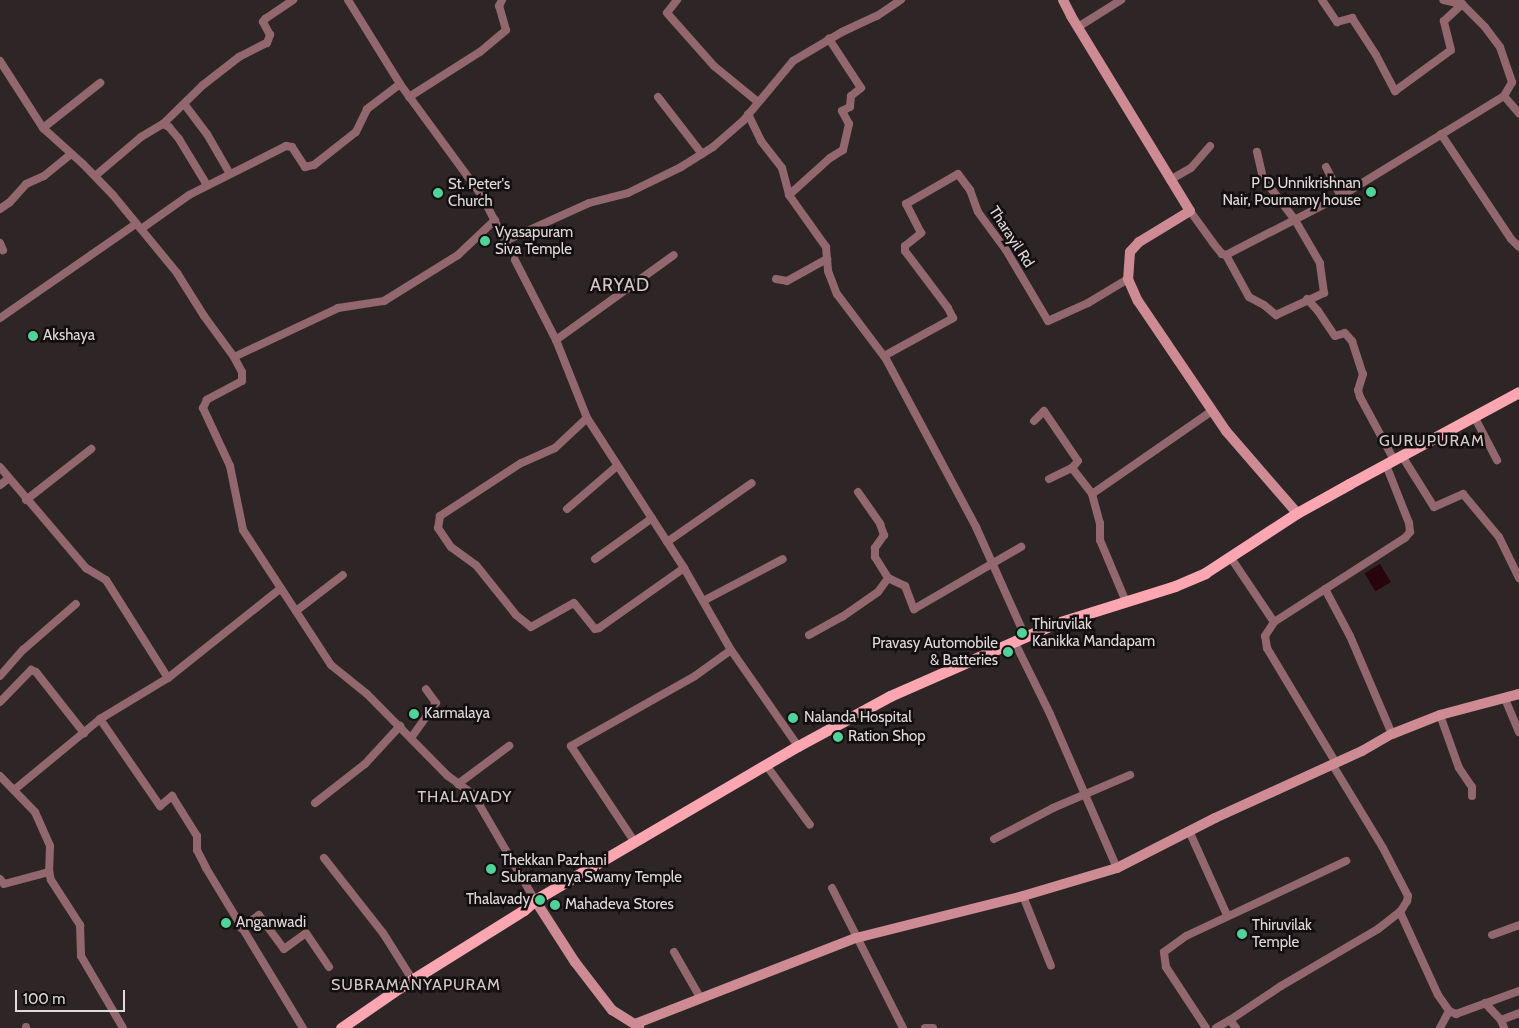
<!DOCTYPE html>
<style>
body{margin:0}
#map{position:relative;width:1519px;height:1028px;overflow:hidden;background:#2e2526;font-family:Cabin,sans-serif}
div>[style]{position:absolute}
[style*='--x']{left:calc(var(--x)*1px);top:calc(var(--y)*1px);width:calc(var(--w)*1px);rotate:calc(var(--a)*1deg)}
.water>*{inset:0;background:#29040c;transform-origin:0 0}
.minor>*{height:8px;margin:-4px;padding:0 4px;transform-origin:4px;border-radius:4px;background:#92676d}
.secondary>*{height:10px;margin:-5px;padding:0 5px;transform-origin:5px;border-radius:5px;background:#ce8b94}
.primary>*{height:11px;margin:-5.5px;padding:0 5.5px;transform-origin:5.5px;border-radius:5.5px;background:#fda6b2}
.dots>*{width:14px;height:14px;translate:-50% -50%;box-sizing:border-box;border:2px solid #130f10;border-radius:50%}
span{translate:-50% -50%;white-space:nowrap;text-align:center;line-height:1.15;-webkit-text-stroke:5px #130f10;paint-order:stroke}
.poi-label{font-size:15px;color:#e0dadb}
.right{translate:-100% -50%;text-align:right}
.left{translate:0 -50%;text-align:left}
.street-label{font-size:15px;color:#e0dadb}
.neighbourhood-label{font-size:16px;color:#d4c8c9;letter-spacing:1px}
.quarter-label{font-size:18px;color:#d4c8c9;letter-spacing:1px}
.scale{position:absolute;left:15px;top:990px;width:110px;height:22px;box-sizing:border-box;border:2px solid #e0dadb;border-top:0;padding-left:6px;font-size:15px;line-height:18px;white-space:nowrap;color:#e0dadb;-webkit-text-stroke:4px #130f10;paint-order:stroke}
</style>
<div id="map">
<div class="water">
<div style="left:1380px;top:564px;width:21px;height:18px;rotate:59deg"></div>
</div>
<div class="minor">
<div style="--x:348;--y:0;--w:99;--a:58.2"></div>
<div style="--x:400;--y:84;--w:139;--a:53.8"></div>
<div style="--x:482;--y:196;--w:162;--a:62.8"></div>
<div style="--x:556;--y:340;--w:84;--a:68.3"></div>
<div style="--x:587;--y:418;--w:179;--a:57.1"></div>
<div style="--x:684;--y:568;--w:95;--a:60.2"></div>
<div style="--x:731;--y:650;--w:117;--a:55.1"></div>
<div style="--x:677;--y:0;--w:16;--a:128"></div>
<div style="--x:667;--y:13;--w:71;--a:48.4"></div>
<div style="--x:714;--y:66;--w:57;--a:39.3"></div>
<div style="--x:1322;--y:0;--w:27;--a:56"></div>
<div style="--x:1337;--y:22;--w:16;--a:-15"></div>
<div style="--x:1352;--y:18;--w:44;--a:57"></div>
<div style="--x:1376;--y:55;--w:41;--a:62.2"></div>
<div style="--x:1395;--y:91;--w:69;--a:-36.2"></div>
<div style="--x:1451;--y:50;--w:30;--a:-104"></div>
<div style="--x:1444;--y:21;--w:25;--a:-43"></div>
<div style="--x:1078;--y:27;--w:51;--a:-32.1"></div>
<div style="--x:0;--y:61;--w:80;--a:57.3"></div>
<div style="--x:43;--y:128;--w:54;--a:42"></div>
<div style="--x:83;--y:164;--w:43;--a:45.9"></div>
<div style="--x:113;--y:195;--w:101;--a:50.6"></div>
<div style="--x:177;--y:273;--w:51;--a:57.9"></div>
<div style="--x:204;--y:316;--w:51;--a:53.8"></div>
<div style="--x:234;--y:357;--w:17;--a:62"></div>
<div style="--x:242;--y:372;--w:9;--a:90"></div>
<div style="--x:242;--y:381;--w:40;--a:152"></div>
<div style="--x:207;--y:400;--w:9;--a:117"></div>
<div style="--x:203;--y:408;--w:64;--a:65"></div>
<div style="--x:230;--y:466;--w:65;--a:78.5"></div>
<div style="--x:243;--y:530;--w:161;--a:56.9"></div>
<div style="--x:331;--y:665;--w:46;--a:38.9"></div>
<div style="--x:367;--y:694;--w:115;--a:45.4"></div>
<div style="--x:448;--y:776;--w:31;--a:36"></div>
<div style="--x:473;--y:794;--w:123;--a:59.7"></div>
<div style="--x:1504;--y:96;--w:23;--a:49"></div>
<div style="--x:409;--y:97;--w:84;--a:-32.4"></div>
<div style="--x:480;--y:52;--w:34;--a:-40"></div>
<div style="--x:506;--y:30;--w:25;--a:-106"></div>
<div style="--x:499;--y:6;--w:7;--a:-63"></div>
<div style="--x:658;--y:97;--w:72;--a:52.3"></div>
<div style="--x:185;--y:105;--w:36;--a:53"></div>
<div style="--x:207;--y:134;--w:46;--a:60.1"></div>
<div style="--x:748;--y:114;--w:30;--a:64"></div>
<div style="--x:761;--y:141;--w:34;--a:52"></div>
<div style="--x:782;--y:168;--w:28;--a:75"></div>
<div style="--x:789;--y:195;--w:64;--a:54.6"></div>
<div style="--x:826;--y:247;--w:24;--a:85"></div>
<div style="--x:828;--y:271;--w:25;--a:69"></div>
<div style="--x:837;--y:294;--w:81;--a:53"></div>
<div style="--x:886;--y:359;--w:191;--a:61.8"></div>
<div style="--x:976;--y:527;--w:120;--a:65.8"></div>
<div style="--x:163;--y:124;--w:56;--a:-44.3"></div>
<div style="--x:203;--y:85;--w:46;--a:-37.9"></div>
<div style="--x:239;--y:57;--w:31;--a:-27"></div>
<div style="--x:267;--y:43;--w:9;--a:-69"></div>
<div style="--x:270;--y:35;--w:15;--a:-118"></div>
<div style="--x:263;--y:22;--w:4;--a:-56"></div>
<div style="--x:265;--y:19;--w:34;--a:-34"></div>
<div style="--x:43;--y:128;--w:73;--a:-38.3"></div>
<div style="--x:1441;--y:134;--w:126;--a:56.3"></div>
<div style="--x:1511;--y:239;--w:11;--a:45"></div>
<div style="--x:1326;--y:167;--w:33;--a:63"></div>
<div style="--x:95;--y:176;--w:60;--a:-40.3"></div>
<div style="--x:141;--y:137;--w:26;--a:-31"></div>
<div style="--x:163;--y:124;--w:7;--a:27"></div>
<div style="--x:169;--y:127;--w:16;--a:50"></div>
<div style="--x:179;--y:139;--w:54;--a:58.7"></div>
<div style="--x:1170;--y:180;--w:24;--a:-30"></div>
<div style="--x:1191;--y:168;--w:29;--a:-49"></div>
<div style="--x:789;--y:195;--w:55;--a:-42.1"></div>
<div style="--x:830;--y:158;--w:15;--a:-32"></div>
<div style="--x:843;--y:150;--w:27;--a:-77"></div>
<div style="--x:849;--y:124;--w:15;--a:-118"></div>
<div style="--x:842;--y:111;--w:9;--a:-27"></div>
<div style="--x:850;--y:107;--w:11;--a:-85"></div>
<div style="--x:851;--y:96;--w:13;--a:-39"></div>
<div style="--x:861;--y:88;--w:59;--a:-123.1"></div>
<div style="--x:0;--y:209;--w:12;--a:-35"></div>
<div style="--x:10;--y:202;--w:24;--a:-48"></div>
<div style="--x:26;--y:184;--w:20;--a:-24"></div>
<div style="--x:44;--y:176;--w:35;--a:-39"></div>
<div style="--x:1190;--y:211;--w:39;--a:54"></div>
<div style="--x:1213;--y:243;--w:14;--a:51"></div>
<div style="--x:1222;--y:254;--w:4;--a:14"></div>
<div style="--x:1226;--y:255;--w:129;--a:-27.2"></div>
<div style="--x:1341;--y:196;--w:191;--a:-31.5"></div>
<div style="--x:1504;--y:96;--w:16;--a:-60"></div>
<div style="--x:1512;--y:82;--w:37;--a:-109"></div>
<div style="--x:1500;--y:47;--w:25;--a:-127"></div>
<div style="--x:1485;--y:27;--w:33;--a:-135"></div>
<div style="--x:1462;--y:4;--w:19;--a:-168"></div>
<div style="--x:141;--y:229;--w:59;--a:-35.3"></div>
<div style="--x:189;--y:195;--w:109;--a:-26.8"></div>
<div style="--x:286;--y:146;--w:6;--a:9"></div>
<div style="--x:292;--y:147;--w:24;--a:57"></div>
<div style="--x:305;--y:167;--w:9;--a:-13"></div>
<div style="--x:314;--y:165;--w:53;--a:-38.2"></div>
<div style="--x:356;--y:132;--w:25;--a:-64"></div>
<div style="--x:367;--y:109;--w:41;--a:-37.1"></div>
<div style="--x:505;--y:241;--w:92;--a:-24.3"></div>
<div style="--x:589;--y:203;--w:40;--a:-14.4"></div>
<div style="--x:628;--y:193;--w:59;--a:-26.1"></div>
<div style="--x:681;--y:167;--w:38;--a:-32"></div>
<div style="--x:713;--y:147;--w:40;--a:-41"></div>
<div style="--x:743;--y:121;--w:78;--a:-50.2"></div>
<div style="--x:793;--y:61;--w:57;--a:-30.6"></div>
<div style="--x:842;--y:32;--w:38;--a:-25"></div>
<div style="--x:877;--y:16;--w:29;--a:-34"></div>
<div style="--x:0;--y:243;--w:8;--a:67"></div>
<div style="--x:1226;--y:255;--w:48;--a:61.3"></div>
<div style="--x:1249;--y:297;--w:17;--a:28"></div>
<div style="--x:1264;--y:305;--w:16;--a:40"></div>
<div style="--x:1276;--y:315;--w:53;--a:-24.6"></div>
<div style="--x:1324;--y:293;--w:30;--a:-98"></div>
<div style="--x:1320;--y:263;--w:50;--a:-120.2"></div>
<div style="--x:1295;--y:220;--w:53;--a:-127.3"></div>
<div style="--x:1263;--y:178;--w:27;--a:-103"></div>
<div style="--x:776;--y:279;--w:11;--a:10"></div>
<div style="--x:787;--y:281;--w:46;--a:-28.8"></div>
<div style="--x:1307;--y:299;--w:16;--a:47"></div>
<div style="--x:1318;--y:311;--w:30;--a:56"></div>
<div style="--x:1335;--y:336;--w:10;--a:-17"></div>
<div style="--x:1345;--y:333;--w:11;--a:49"></div>
<div style="--x:1352;--y:341;--w:35;--a:72"></div>
<div style="--x:1363;--y:374;--w:17;--a:107"></div>
<div style="--x:1358;--y:390;--w:7;--a:74"></div>
<div style="--x:1360;--y:397;--w:72;--a:61.6"></div>
<div style="--x:0;--y:318;--w:165;--a:-34.7"></div>
<div style="--x:556;--y:340;--w:145;--a:-35.8"></div>
<div style="--x:884;--y:356;--w:79;--a:-28.8"></div>
<div style="--x:953;--y:318;--w:11;--a:-117"></div>
<div style="--x:948;--y:308;--w:71;--a:-127"></div>
<div style="--x:905;--y:251;--w:5;--a:-90"></div>
<div style="--x:905;--y:246;--w:21;--a:-39"></div>
<div style="--x:921;--y:233;--w:33;--a:-117"></div>
<div style="--x:906;--y:204;--w:60;--a:-30"></div>
<div style="--x:958;--y:174;--w:20;--a:53"></div>
<div style="--x:970;--y:190;--w:23;--a:70"></div>
<div style="--x:978;--y:212;--w:47;--a:53.6"></div>
<div style="--x:1006;--y:250;--w:82;--a:59.4"></div>
<div style="--x:1048;--y:321;--w:44;--a:-24.2"></div>
<div style="--x:1088;--y:303;--w:47;--a:-31"></div>
<div style="--x:234;--y:357;--w:115;--a:-25.2"></div>
<div style="--x:338;--y:308;--w:47;--a:-8.7"></div>
<div style="--x:384;--y:301;--w:87;--a:-31.9"></div>
<div style="--x:458;--y:255;--w:51;--a:-43.4"></div>
<div style="--x:1474;--y:416;--w:50;--a:62.4"></div>
<div style="--x:587;--y:418;--w:44;--a:136.8"></div>
<div style="--x:555;--y:448;--w:37;--a:156"></div>
<div style="--x:521;--y:463;--w:97;--a:146.8"></div>
<div style="--x:440;--y:516;--w:12;--a:99"></div>
<div style="--x:438;--y:528;--w:23;--a:56"></div>
<div style="--x:451;--y:547;--w:31;--a:36"></div>
<div style="--x:476;--y:565;--w:64;--a:51.3"></div>
<div style="--x:516;--y:615;--w:19;--a:39"></div>
<div style="--x:531;--y:627;--w:49;--a:-29.2"></div>
<div style="--x:574;--y:603;--w:33;--a:51"></div>
<div style="--x:595;--y:629;--w:4;--a:-14"></div>
<div style="--x:599;--y:628;--w:104;--a:-35.2"></div>
<div style="--x:1034;--y:421;--w:14;--a:-45"></div>
<div style="--x:1044;--y:411;--w:60;--a:55.8"></div>
<div style="--x:1078;--y:461;--w:9;--a:131"></div>
<div style="--x:1402;--y:456;--w:60;--a:57.9"></div>
<div style="--x:1434;--y:507;--w:32;--a:-24"></div>
<div style="--x:1463;--y:494;--w:56;--a:50.1"></div>
<div style="--x:1499;--y:537;--w:46;--a:64"></div>
<div style="--x:0;--y:467;--w:133;--a:49.6"></div>
<div style="--x:86;--y:568;--w:23;--a:31"></div>
<div style="--x:106;--y:580;--w:116;--a:57.7"></div>
<div style="--x:1049;--y:479;--w:25;--a:-26"></div>
<div style="--x:1072;--y:468;--w:33;--a:52"></div>
<div style="--x:1092;--y:494;--w:30;--a:75"></div>
<div style="--x:1100;--y:523;--w:17;--a:90"></div>
<div style="--x:1100;--y:540;--w:67;--a:67.2"></div>
<div style="--x:0;--y:485;--w:11;--a:-38"></div>
<div style="--x:858;--y:492;--w:39;--a:55"></div>
<div style="--x:880;--y:524;--w:12;--a:70"></div>
<div style="--x:884;--y:535;--w:16;--a:125"></div>
<div style="--x:875;--y:548;--w:9;--a:90"></div>
<div style="--x:875;--y:557;--w:25;--a:58"></div>
<div style="--x:1092;--y:494;--w:146;--a:-34.7"></div>
<div style="--x:26;--y:500;--w:83;--a:-38.1"></div>
<div style="--x:567;--y:509;--w:66;--a:-40.7"></div>
<div style="--x:667;--y:542;--w:103;--a:-34.8"></div>
<div style="--x:1231;--y:558;--w:77;--a:56.1"></div>
<div style="--x:595;--y:559;--w:70;--a:-35.7"></div>
<div style="--x:1325;--y:589;--w:53;--a:62"></div>
<div style="--x:1350;--y:636;--w:107;--a:66.8"></div>
<div style="--x:703;--y:601;--w:90;--a:-27.7"></div>
<div style="--x:296;--y:611;--w:59;--a:-37.5"></div>
<div style="--x:809;--y:635;--w:38;--a:-29"></div>
<div style="--x:842;--y:617;--w:44;--a:-34.8"></div>
<div style="--x:878;--y:592;--w:17;--a:-54"></div>
<div style="--x:888;--y:578;--w:19;--a:25"></div>
<div style="--x:905;--y:586;--w:25;--a:69"></div>
<div style="--x:914;--y:609;--w:124;--a:-30.1"></div>
<div style="--x:1014;--y:641;--w:81;--a:63.7"></div>
<div style="--x:1050;--y:714;--w:168;--a:66.5"></div>
<div style="--x:0;--y:676;--w:35;--a:-49"></div>
<div style="--x:23;--y:650;--w:70;--a:-41"></div>
<div style="--x:1505;--y:699;--w:36;--a:67"></div>
<div style="--x:0;--y:702;--w:45;--a:-45.9"></div>
<div style="--x:31;--y:670;--w:5;--a:22"></div>
<div style="--x:36;--y:672;--w:78;--a:51.8"></div>
<div style="--x:1440;--y:715;--w:56;--a:70.3"></div>
<div style="--x:1459;--y:768;--w:23;--a:56"></div>
<div style="--x:1472;--y:787;--w:9;--a:90"></div>
<div style="--x:100;--y:719;--w:106;--a:55.4"></div>
<div style="--x:160;--y:806;--w:16;--a:-40"></div>
<div style="--x:172;--y:796;--w:47;--a:58"></div>
<div style="--x:197;--y:836;--w:14;--a:90"></div>
<div style="--x:197;--y:850;--w:20;--a:63"></div>
<div style="--x:206;--y:868;--w:187;--a:58.8"></div>
<div style="--x:411;--y:738;--w:43;--a:-54.5"></div>
<div style="--x:436;--y:703;--w:17;--a:-126"></div>
<div style="--x:1336;--y:763;--w:134;--a:-121"></div>
<div style="--x:1267;--y:648;--w:12;--a:-99"></div>
<div style="--x:1265;--y:636;--w:17;--a:-57"></div>
<div style="--x:1274;--y:622;--w:156;--a:-32.7"></div>
<div style="--x:1405;--y:538;--w:8;--a:-50"></div>
<div style="--x:1410;--y:532;--w:9;--a:-96"></div>
<div style="--x:1409;--y:523;--w:62;--a:-111.6"></div>
<div style="--x:1332;--y:764;--w:98;--a:58.7"></div>
<div style="--x:1383;--y:848;--w:54;--a:62.5"></div>
<div style="--x:1408;--y:896;--w:5;--a:101"></div>
<div style="--x:1407;--y:901;--w:13;--a:122"></div>
<div style="--x:1400;--y:912;--w:91;--a:65.4"></div>
<div style="--x:1438;--y:995;--w:19;--a:55"></div>
<div style="--x:1449;--y:1011;--w:8;--a:23"></div>
<div style="--x:1456;--y:1014;--w:67;--a:-20.1"></div>
<div style="--x:766;--y:765;--w:74;--a:53.7"></div>
<div style="--x:0;--y:776;--w:50;--a:45.8"></div>
<div style="--x:35;--y:812;--w:37;--a:66"></div>
<div style="--x:50;--y:846;--w:26;--a:92"></div>
<div style="--x:49;--y:872;--w:8;--a:76"></div>
<div style="--x:51;--y:880;--w:54;--a:57.2"></div>
<div style="--x:80;--y:925;--w:31;--a:88"></div>
<div style="--x:81;--y:956;--w:83;--a:59.7"></div>
<div style="--x:458;--y:784;--w:64;--a:-36.7"></div>
<div style="--x:14;--y:790;--w:112;--a:-39.5"></div>
<div style="--x:100;--y:719;--w:79;--a:-31.1"></div>
<div style="--x:168;--y:678;--w:144;--a:-38.5"></div>
<div style="--x:315;--y:803;--w:63;--a:-38"></div>
<div style="--x:365;--y:764;--w:52;--a:-47.4"></div>
<div style="--x:1190;--y:833;--w:90;--a:65.7"></div>
<div style="--x:994;--y:839;--w:67;--a:-27.7"></div>
<div style="--x:1053;--y:808;--w:84;--a:-23.2"></div>
<div style="--x:634;--y:841;--w:114;--a:-123.6"></div>
<div style="--x:571;--y:746;--w:142;--a:-29.4"></div>
<div style="--x:695;--y:676;--w:44;--a:-35.8"></div>
<div style="--x:324;--y:858;--w:95;--a:51.8"></div>
<div style="--x:383;--y:933;--w:54;--a:57.8"></div>
<div style="--x:0;--y:879;--w:6;--a:51"></div>
<div style="--x:4;--y:884;--w:47;--a:-14.9"></div>
<div style="--x:832;--y:888;--w:157;--a:63.1"></div>
<div style="--x:1023;--y:896;--w:75;--a:68.2"></div>
<div style="--x:241;--y:928;--w:22;--a:-36"></div>
<div style="--x:259;--y:915;--w:42;--a:53.7"></div>
<div style="--x:284;--y:949;--w:27;--a:-36"></div>
<div style="--x:306;--y:933;--w:41;--a:55.9"></div>
<div style="--x:1492;--y:935;--w:29;--a:-20"></div>
<div style="--x:674;--y:952;--w:54;--a:60.1"></div>
<div style="--x:1485;--y:1003;--w:23;--a:47"></div>
<div style="--x:1501;--y:1020;--w:9;--a:69"></div>
<div style="--x:1230;--y:1020;--w:61;--a:-33.7"></div>
<div style="--x:1281;--y:986;--w:113;--a:-30.4"></div>
<div style="--x:1378;--y:929;--w:28;--a:-38"></div>
<div style="--x:1501;--y:1020;--w:19;--a:-21"></div>
<div style="--x:26;--y:1028;--w:1;--a:-90"></div>
<div style="--x:925;--y:1028;--w:8;--a:0"></div>
<div style="--x:1206;--y:1028;--w:73;--a:-123.3"></div>
<div style="--x:1166;--y:967;--w:15;--a:-98"></div>
<div style="--x:1164;--y:952;--w:27;--a:-36"></div>
<div style="--x:1186;--y:936;--w:177;--a:-25.1"></div>
<div style="--x:1216;--y:1028;--w:16;--a:-30"></div>
<div style="--x:1230;--y:1020;--w:10;--a:53"></div>
<div style="--x:1440;--y:1028;--w:19;--a:-62"></div>
</div>
<div class="secondary">
<div style="--x:1063;--y:0;--w:18;--a:63"></div>
<div style="--x:1071;--y:16;--w:228;--a:58.6"></div>
<div style="--x:1190;--y:211;--w:60;--a:148.7"></div>
<div style="--x:1139;--y:242;--w:13;--a:132"></div>
<div style="--x:1130;--y:252;--w:27;--a:94"></div>
<div style="--x:1128;--y:279;--w:24;--a:66"></div>
<div style="--x:1138;--y:301;--w:157;--a:55.9"></div>
<div style="--x:1226;--y:431;--w:108;--a:49.1"></div>
<div style="--x:535;--y:900;--w:74;--a:57.2"></div>
<div style="--x:575;--y:962;--w:61;--a:52.4"></div>
<div style="--x:612;--y:1010;--w:32;--a:32"></div>
<div style="--x:635;--y:1024;--w:237;--a:-21.3"></div>
<div style="--x:856;--y:938;--w:172;--a:-14.1"></div>
<div style="--x:1023;--y:896;--w:98;--a:-16.6"></div>
<div style="--x:1117;--y:868;--w:110;--a:-27"></div>
<div style="--x:1215;--y:818;--w:162;--a:-24.5"></div>
<div style="--x:1362;--y:751;--w:34;--a:-30"></div>
<div style="--x:1392;--y:734;--w:52;--a:-21.6"></div>
<div style="--x:1440;--y:715;--w:82;--a:-14.9"></div>
</div>
<div class="primary">
<div style="--x:341;--y:1028;--w:70;--a:-34.6"></div>
<div style="--x:399;--y:988;--w:147;--a:-32"></div>
<div style="--x:524;--y:910;--w:15;--a:-42"></div>
<div style="--x:535;--y:900;--w:305;--a:-30.4"></div>
<div style="--x:798;--y:746;--w:105;--a:-28.5"></div>
<div style="--x:890;--y:696;--w:179;--a:-23.7"></div>
<div style="--x:1054;--y:624;--w:127;--a:-17.4"></div>
<div style="--x:1175;--y:586;--w:33;--a:-23"></div>
<div style="--x:1205;--y:573;--w:110;--a:-33.1"></div>
<div style="--x:1297;--y:513;--w:60;--a:-29.1"></div>
<div style="--x:1349;--y:484;--w:193;--a:-28.4"></div>
</div>
<div class="dots">
<div style="left:1371px;top:192px;background:#50d398"></div>
<div style="left:438px;top:193px;background:#50d398"></div>
<div style="left:485px;top:241px;background:#50d398"></div>
<div style="left:33px;top:336px;background:#50d398"></div>
<div style="left:1022px;top:633px;background:#50d398"></div>
<div style="left:1008px;top:652px;background:#50d398"></div>
<div style="left:414px;top:714px;background:#50d398"></div>
<div style="left:793px;top:718px;background:#50d398"></div>
<div style="left:838px;top:737px;background:#50d398"></div>
<div style="left:491px;top:869px;background:#50d398"></div>
<div style="left:540px;top:900px;background:#50d398"></div>
<div style="left:555px;top:905px;background:#50d398"></div>
<div style="left:226px;top:923px;background:#50d398"></div>
<div style="left:1242px;top:934px;background:#50d398"></div>
</div>
<div class="poi-label">
<span class="right" style="left:1361px;top:192px">P D Unnikrishnan<br>Nair, Pournamy house</span>
<span class="left" style="left:448px;top:193px">St. Peter's<br>Church</span>
<span class="left" style="left:495px;top:241px">Vyasapuram<br>Siva Temple</span>
<span class="left" style="left:43px;top:336px">Akshaya</span>
<span class="left" style="left:1032px;top:633px">Thiruvilak<br>Kanikka Mandapam</span>
<span class="right" style="left:998px;top:652px">Pravasy Automobile<br>&amp; Batteries</span>
<span class="left" style="left:424px;top:714px">Karmalaya</span>
<span class="left" style="left:804px;top:718px">Nalanda Hospital</span>
<span class="left" style="left:848px;top:737px">Ration Shop</span>
<span class="left" style="left:501px;top:869px">Thekkan Pazhani<br>Subramanya Swamy Temple</span>
<span class="right" style="left:530px;top:900px">Thalavady</span>
<span class="left" style="left:565px;top:905px">Mahadeva Stores</span>
<span class="left" style="left:236px;top:923px">Anganwadi</span>
<span class="left" style="left:1252px;top:934px">Thiruvilak<br>Temple</span>
</div>
<div class="street-label">
<span style="left:1011px;top:237px;rotate:57deg">Tharayil Rd</span>
</div>
<div class="neighbourhood-label">
<span style="left:1432px;top:441px">GURUPURAM</span>
<span style="left:465px;top:797px">THALAVADY</span>
<span style="left:416px;top:985px">SUBRAMANYAPURAM</span>
</div>
<div class="quarter-label">
<span style="left:620px;top:285px">ARYAD</span>
</div>
<div class="scale">100 m</div>
</div>
